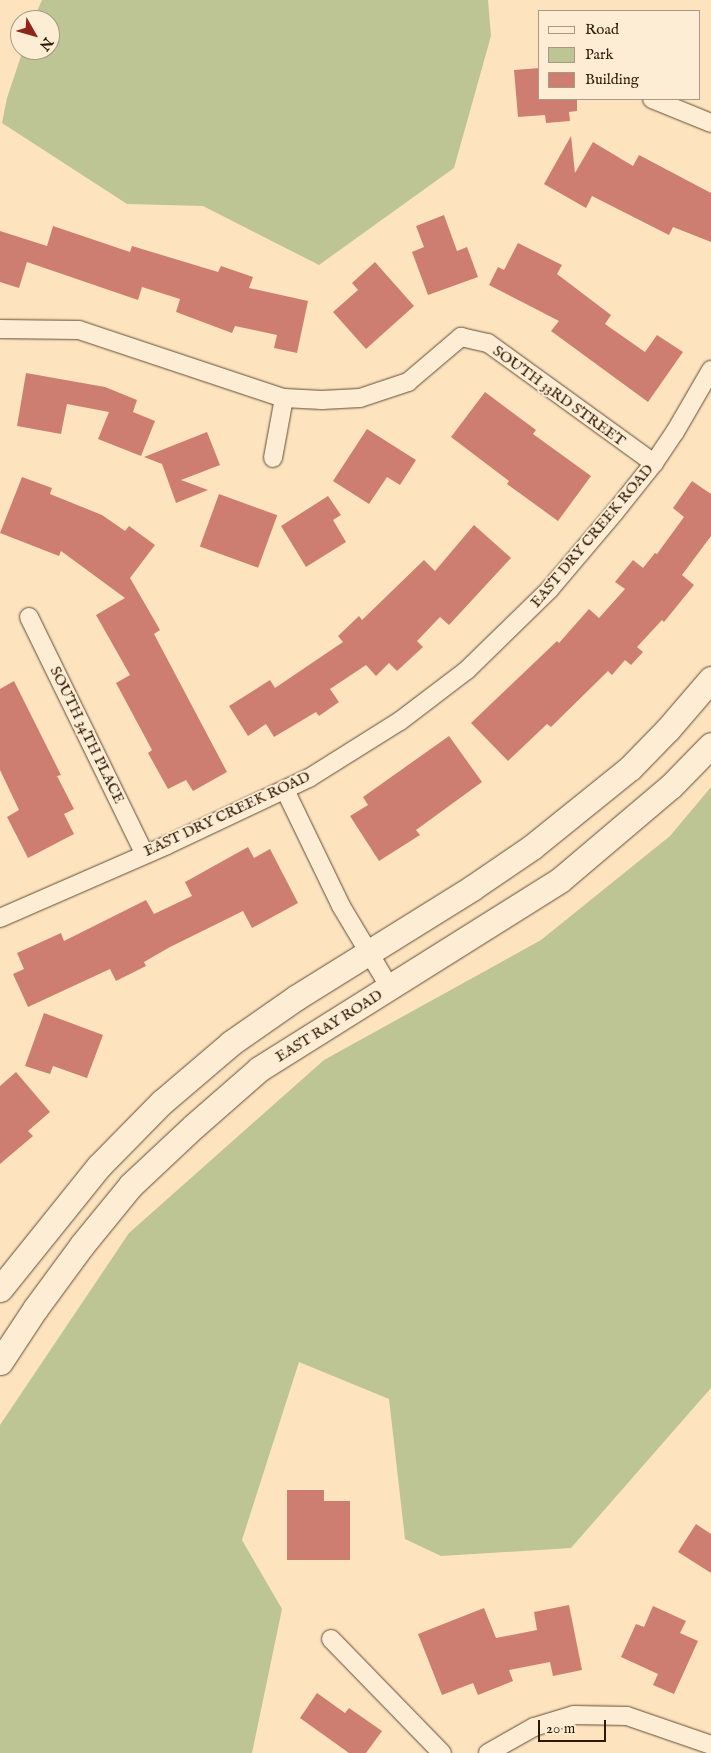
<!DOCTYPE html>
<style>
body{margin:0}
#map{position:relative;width:711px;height:1753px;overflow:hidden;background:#fde4bf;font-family:"IM FELL English",serif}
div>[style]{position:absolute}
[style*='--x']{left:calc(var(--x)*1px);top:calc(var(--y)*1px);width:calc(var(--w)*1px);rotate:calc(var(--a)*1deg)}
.green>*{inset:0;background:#bdc594}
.building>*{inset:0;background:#ce7e70;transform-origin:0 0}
.roads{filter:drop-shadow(0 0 1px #624c34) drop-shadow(0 0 1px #624c34)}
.minor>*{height:18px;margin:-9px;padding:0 9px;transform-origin:9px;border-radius:9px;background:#feedd5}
.secondary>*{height:25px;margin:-12.5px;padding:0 12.5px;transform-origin:12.5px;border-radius:12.5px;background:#feedd5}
span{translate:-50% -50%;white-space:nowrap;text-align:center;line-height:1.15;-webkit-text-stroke:4px #feedd5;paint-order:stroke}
.street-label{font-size:15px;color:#2f1906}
.legend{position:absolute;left:538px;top:10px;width:162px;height:90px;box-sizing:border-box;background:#feedd5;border:1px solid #ab9882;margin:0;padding:6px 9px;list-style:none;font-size:15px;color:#2f1906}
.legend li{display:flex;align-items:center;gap:10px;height:25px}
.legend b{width:25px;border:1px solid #ab9882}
.north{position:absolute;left:10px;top:10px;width:50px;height:50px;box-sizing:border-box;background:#feedd5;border:1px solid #ab9882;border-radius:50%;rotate:128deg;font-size:14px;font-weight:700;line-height:20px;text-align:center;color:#2f1906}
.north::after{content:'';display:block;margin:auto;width:18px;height:22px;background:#8f2418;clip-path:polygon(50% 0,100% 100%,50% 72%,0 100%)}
.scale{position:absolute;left:538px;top:1720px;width:68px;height:22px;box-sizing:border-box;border:2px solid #2f1906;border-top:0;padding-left:6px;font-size:15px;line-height:18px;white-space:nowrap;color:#2f1906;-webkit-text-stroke:4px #feedd5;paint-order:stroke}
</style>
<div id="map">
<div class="green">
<div style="clip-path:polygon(42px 0,488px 0,491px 36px,454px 168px,319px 265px,203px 206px,127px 204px,2px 123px,7px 98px,23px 50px,50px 50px,50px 20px,33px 20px)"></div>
<div style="clip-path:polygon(711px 787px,711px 1388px,571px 1548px,441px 1556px,405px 1539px,389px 1399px,299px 1362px,242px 1540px,282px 1609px,252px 1753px,0 1753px,0 1425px,129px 1233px,324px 1060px,541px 940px,670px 836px)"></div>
</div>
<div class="building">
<div style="clip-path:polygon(540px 68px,540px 99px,577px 99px,577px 111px,569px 112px,570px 121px,546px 123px,545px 115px,518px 117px,514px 70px)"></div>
<div style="clip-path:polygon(571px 136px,575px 173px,593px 142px,633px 166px,639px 155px,711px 193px,711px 242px,673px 227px,669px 235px,592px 196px,586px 208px,544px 184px)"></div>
<div style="clip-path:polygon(444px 215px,457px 251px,467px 247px,478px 277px,428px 295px,412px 252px,424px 247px,416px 226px)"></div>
<div style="clip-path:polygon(53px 226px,130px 252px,132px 246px,218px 272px,221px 266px,253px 277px,249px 288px,308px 301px,297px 353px,274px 348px,277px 335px,235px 326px,232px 333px,176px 312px,180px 299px,142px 287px,138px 300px,27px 262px,19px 288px,0 282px,0 231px,47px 246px)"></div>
<div style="clip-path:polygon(518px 243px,562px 265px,557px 274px,611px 315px,605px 324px,645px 352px,657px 335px,683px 352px,648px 402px,551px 331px,559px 321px,489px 285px,498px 267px,504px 270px)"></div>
<div style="clip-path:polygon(375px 262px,414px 306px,366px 349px,333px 312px,358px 290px,352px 283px)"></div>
<div style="clip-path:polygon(26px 373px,105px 387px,137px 400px,133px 412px,155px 421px,141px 456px,98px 439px,109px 412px,67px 404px,61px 434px,17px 426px)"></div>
<div style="clip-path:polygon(485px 392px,536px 430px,533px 434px,591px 476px,558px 521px,507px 484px,509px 481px,451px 437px)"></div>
<div style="clip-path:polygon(367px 429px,416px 460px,400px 485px,387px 477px,369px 504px,333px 481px)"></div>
<div style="clip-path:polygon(207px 432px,220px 465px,181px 480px,208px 490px,176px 503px,162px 464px,144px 457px)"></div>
<div style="clip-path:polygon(22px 477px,52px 488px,50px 494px,102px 515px,125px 531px,129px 526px,155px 545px,130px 578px,160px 630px,154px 634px,227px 772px,193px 791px,186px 780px,168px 789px,148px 753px,152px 750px,116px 683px,130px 675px,96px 615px,125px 598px,61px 551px,59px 556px,0 533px)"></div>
<div style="clip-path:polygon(692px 481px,711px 494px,711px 536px,682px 575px,694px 585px,664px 622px,662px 620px,637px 647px,643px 652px,631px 665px,625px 660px,612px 675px,608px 671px,551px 727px,547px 724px,508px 761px,471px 723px,557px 641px,559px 643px,589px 609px,599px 618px,625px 589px,615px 582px,633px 560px,643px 568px,655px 553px,657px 554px,684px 517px,673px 508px)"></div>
<div style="left:219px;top:494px;width:62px;height:56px;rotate:20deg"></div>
<div style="clip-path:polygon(328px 496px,341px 515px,333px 520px,346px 542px,306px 567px,281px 526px)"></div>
<div style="clip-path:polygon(474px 525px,511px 558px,449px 625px,440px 617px,417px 641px,423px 647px,397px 671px,389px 663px,376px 676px,366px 665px,330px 689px,339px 702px,319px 716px,316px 712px,274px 737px,266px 724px,248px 736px,229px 706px,270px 680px,275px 688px,343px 642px,338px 636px,359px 616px,362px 620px,424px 560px,435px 571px)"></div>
<div style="clip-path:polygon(14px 681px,61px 775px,57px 776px,74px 809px,64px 814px,74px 834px,28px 858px,7px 817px,19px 810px,0 770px,0 689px)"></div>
<div style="clip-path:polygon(449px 736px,482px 782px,416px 830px,420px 835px,379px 861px,350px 816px,368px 805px,363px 797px)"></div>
<div style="clip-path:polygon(248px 847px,254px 858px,270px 849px,298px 903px,252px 928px,243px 911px,170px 947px,144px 962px,146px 966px,116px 981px,110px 969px,28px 1007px,13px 974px,24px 969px,17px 953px,61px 933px,64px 941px,146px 900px,154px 914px,192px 896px,185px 882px)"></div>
<div style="clip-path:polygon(44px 1013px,103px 1035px,87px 1078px,53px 1066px,50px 1074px,25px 1066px)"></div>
<div style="clip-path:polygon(16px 1072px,50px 1112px,28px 1131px,33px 1136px,0 1164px,0 1086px)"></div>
<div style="clip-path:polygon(287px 1490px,324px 1490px,324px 1501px,350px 1501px,350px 1560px,287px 1560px)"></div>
<div style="clip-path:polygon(696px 1524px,711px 1534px,711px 1573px,678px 1552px)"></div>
<div style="clip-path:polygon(569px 1605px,582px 1670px,553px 1676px,550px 1662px,509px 1670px,513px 1681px,478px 1695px,473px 1683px,442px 1695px,418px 1634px,484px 1608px,496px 1638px,537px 1630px,534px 1612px)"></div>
<div style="clip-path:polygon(653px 1606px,686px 1621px,680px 1633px,698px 1641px,674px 1694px,653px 1685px,658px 1674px,621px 1657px,636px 1624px,644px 1627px)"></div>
<div style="clip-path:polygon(317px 1693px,345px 1713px,349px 1708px,382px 1731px,366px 1753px,349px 1753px,300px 1718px)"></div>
</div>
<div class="roads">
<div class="minor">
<div style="--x:652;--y:99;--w:64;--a:22.1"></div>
<div style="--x:0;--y:329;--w:79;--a:0.7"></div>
<div style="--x:79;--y:330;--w:216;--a:18.4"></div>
<div style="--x:284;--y:398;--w:38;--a:3"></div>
<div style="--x:322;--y:400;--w:38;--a:-3"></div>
<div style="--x:360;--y:398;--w:51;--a:-18.4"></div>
<div style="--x:408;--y:382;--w:70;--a:-40.3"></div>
<div style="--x:461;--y:337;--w:28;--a:13"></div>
<div style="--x:488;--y:343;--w:205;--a:35.9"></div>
<div style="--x:273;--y:458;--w:61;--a:-79.6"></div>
<div style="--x:29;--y:617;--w:263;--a:64"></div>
<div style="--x:285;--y:790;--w:129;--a:64.2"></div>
<div style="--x:341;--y:906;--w:96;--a:59.1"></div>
<div style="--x:0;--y:918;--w:182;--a:-23.6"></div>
<div style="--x:167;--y:845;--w:157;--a:-25.3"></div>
<div style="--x:309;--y:778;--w:107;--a:-32.1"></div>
<div style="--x:400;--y:721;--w:84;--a:-37.3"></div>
<div style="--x:467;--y:670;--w:115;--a:-44.3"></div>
<div style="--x:549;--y:590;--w:102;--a:-49.8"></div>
<div style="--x:615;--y:512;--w:63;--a:-51.5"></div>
<div style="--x:654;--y:463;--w:37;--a:-56"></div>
<div style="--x:675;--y:432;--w:72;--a:-59.9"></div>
<div style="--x:331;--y:1639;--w:159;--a:45.8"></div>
<div style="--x:488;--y:1753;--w:53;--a:-29.5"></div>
<div style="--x:534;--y:1727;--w:42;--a:-16.7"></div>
<div style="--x:574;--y:1715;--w:53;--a:1.1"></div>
<div style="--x:627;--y:1716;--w:89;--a:19"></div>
</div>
<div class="secondary">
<div style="--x:0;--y:1289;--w:158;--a:-51.2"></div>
<div style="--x:99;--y:1166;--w:90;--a:-45.5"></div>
<div style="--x:162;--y:1102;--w:91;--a:-40.5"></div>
<div style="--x:231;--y:1043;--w:80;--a:-34.9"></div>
<div style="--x:297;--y:997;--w:206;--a:-31.9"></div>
<div style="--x:472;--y:888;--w:73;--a:-34.3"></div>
<div style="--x:532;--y:847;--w:126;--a:-38.9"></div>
<div style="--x:630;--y:768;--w:54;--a:-45.7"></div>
<div style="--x:668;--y:729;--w:66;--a:-49.3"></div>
<div style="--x:0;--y:1362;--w:64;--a:-56.6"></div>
<div style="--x:35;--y:1309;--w:79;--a:-53.7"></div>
<div style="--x:82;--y:1245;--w:77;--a:-50.8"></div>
<div style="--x:131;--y:1185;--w:86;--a:-43.1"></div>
<div style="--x:194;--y:1126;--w:86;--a:-41.2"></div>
<div style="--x:259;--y:1069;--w:355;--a:-32.1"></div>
<div style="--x:560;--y:880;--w:145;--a:-40.3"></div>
<div style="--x:671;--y:786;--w:57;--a:-45.7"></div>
</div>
</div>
<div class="street-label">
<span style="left:559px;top:396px;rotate:36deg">SOUTH 33RD STREET</span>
<span style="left:592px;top:536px;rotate:-50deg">EAST DRY CREEK ROAD</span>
<span style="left:87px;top:735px;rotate:64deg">SOUTH 34TH PLACE</span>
<span style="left:227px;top:814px;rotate:-25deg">EAST DRY CREEK ROAD</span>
<span style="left:329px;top:1026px;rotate:-32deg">EAST RAY ROAD</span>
</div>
<ul class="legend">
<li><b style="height:6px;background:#feedd5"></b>Road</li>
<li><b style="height:14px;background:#bdc594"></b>Park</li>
<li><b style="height:14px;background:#ce7e70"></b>Building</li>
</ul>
<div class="north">N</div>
<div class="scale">20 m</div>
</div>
